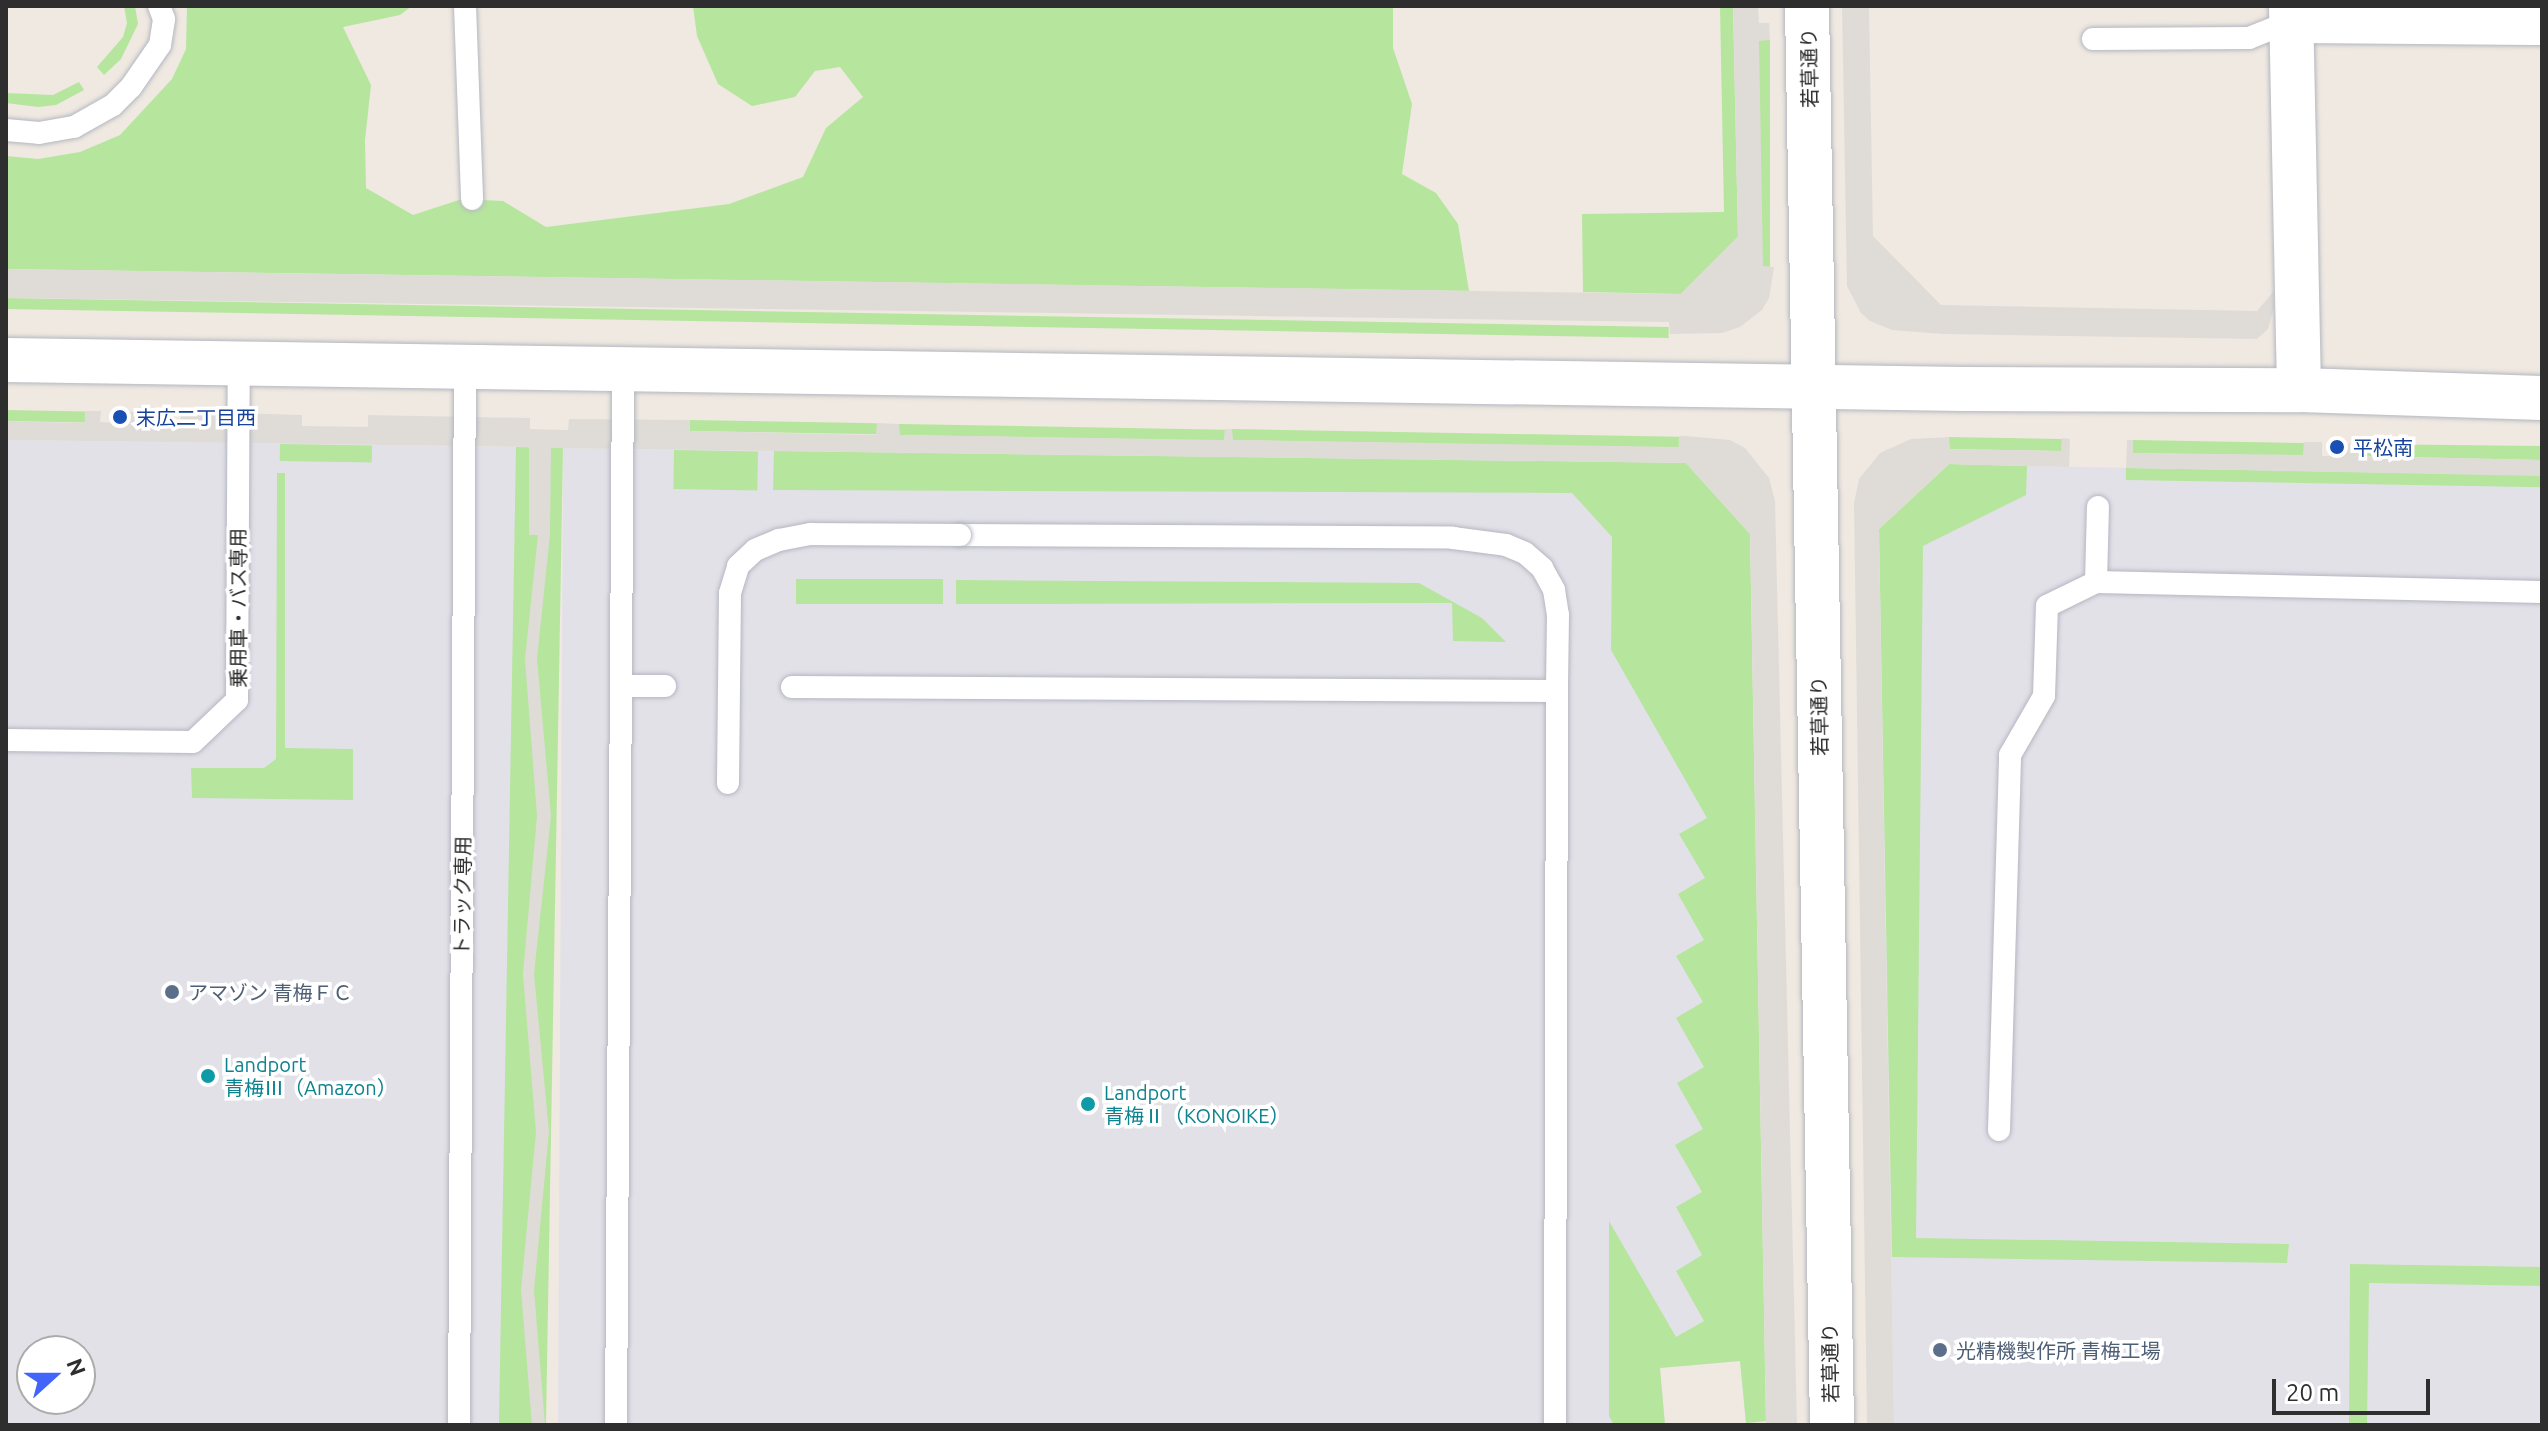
<!DOCTYPE html>
<meta charset="utf-8">
<style>
body{margin:0}
#map{position:relative;width:2548px;height:1431px;overflow:hidden;background:#efe9e1;font-family:Ubuntu,"Noto Sans JP",sans-serif}
div>[style]{position:absolute}
[style*='--x']{left:calc(var(--x)*1px);top:calc(var(--y)*1px);width:calc(var(--w)*1px);rotate:calc(var(--a)*1deg)}
.industrial>*{inset:0;background:#e3e1e8}
.green>*{inset:0;background:#b6e59e;transform-origin:0 0}
.plaza>*{inset:0;background:#dfdcd8}
.roads{filter:drop-shadow(0 0 2px #b4b7c1) drop-shadow(0 0 2px #b4b7c1)}
.lane>*{height:22px;margin:-11px;padding:0 11px;transform-origin:11px;border-radius:11px;background:#fff}
.street>*{height:44px;margin:-22px;padding:0 22px;transform-origin:22px;border-radius:22px;background:#fff}
.secondary>*{height:44px;margin:-22px;padding:0 22px;transform-origin:22px;border-radius:22px;background:#fff}
.bridges{filter:drop-shadow(0 0 2px #b4b7c1) drop-shadow(0 0 2px #b4b7c1)}
.lane-bridge>*{height:22px;margin:-11px;padding:0 11px;transform-origin:11px;border-radius:11px;background:#fff}
.dots>*{width:22px;height:22px;translate:-50% -50%;box-sizing:border-box;border:4px solid #fff;border-radius:50%}
span{translate:-50% -50%;white-space:nowrap;text-align:center;line-height:1.15;-webkit-text-stroke:7px #fff;paint-order:stroke}
.street-label{font-size:20px;color:#2e2e2e}
.transit-label{font-size:20px;color:#164399}
.left{translate:0 -50%;text-align:left}
.service-label{font-size:20px;color:#4e5e75}
.culture-label{font-size:20px;color:#0d838f}
.frame{position:absolute;inset:0;border:8px solid #2e2e2e;pointer-events:none}
.north{position:absolute;left:16px;top:1335px;width:80px;height:80px;box-sizing:border-box;background:#fff;border:2px solid #ababab;border-radius:50%;rotate:69deg;font-size:22px;font-weight:700;line-height:32px;text-align:center;color:#2e2e2e}
.north::after{content:'';display:block;margin:auto;width:28px;height:36px;background:#4264fb;clip-path:polygon(50% 0,100% 100%,50% 72%,0 100%)}
.scale{position:absolute;left:2272px;top:1379px;width:158px;height:36px;box-sizing:border-box;border:4px solid #2e2e2e;border-top:0;padding-left:10px;font-size:24px;line-height:28px;white-space:nowrap;color:#2e2e2e;-webkit-text-stroke:6px #fff;paint-order:stroke}
</style>
<div id="map">
<div class="industrial">
<div style="clip-path:polygon(evenodd,6px 440px,516px 447px,511px 1425px,6px 1425px,6px 440px,32px 1351px,80px 1351px,80px 1399px,32px 1399px,32px 1351px)"></div>
<div style="clip-path:polygon(563px 448px,1686px 463px,1766px 1421px,1746px 1423px,1740px 1361px,1660px 1368px,1665px 1425px,558px 1425px)"></div>
<div style="clip-path:polygon(2027px 466px,2542px 476px,2542px 1425px,1894px 1425px,1879px 529px)"></div>
</div>
<div class="green">
<div style="clip-path:polygon(124px 6px,135px 6px,138px 24px,121px 59px,104px 75px,97px 67px,123px 37px,127px 23px)"></div>
<div style="clip-path:polygon(187px 6px,412px 6px,400px 15px,343px 27px,371px 85px,365px 140px,366px 188px,413px 215px,462px 199px,503px 201px,546px 227px,729px 204px,803px 177px,826px 128px,863px 97px,840px 67px,815px 71px,795px 97px,752px 106px,718px 84px,697px 36px,693px 6px,1393px 6px,1393px 48px,1412px 104px,1402px 174px,1436px 193px,1458px 224px,1469px 291px,6px 269px,6px 156px,38px 159px,80px 152px,120px 135px,172px 79px,186px 49px)"></div>
<div style="clip-path:polygon(1720px 6px,1733px 6px,1738px 237px,1681px 294px,1583px 292px,1582px 214px,1724px 212px)"></div>
<div style="left:1759px;top:40px;width:11px;height:227px"></div>
<div style="clip-path:polygon(79px 82px,84px 90px,56px 105px,38px 107px,6px 103px,6px 93px,53px 95px)"></div>
<div style="left:6px;top:298px;width:1663px;height:11px;rotate:1deg"></div>
<div style="left:6px;top:410px;width:79px;height:11px;rotate:1deg"></div>
<div style="left:690px;top:420px;width:187px;height:11px;rotate:1deg"></div>
<div style="left:899px;top:424px;width:326px;height:11px;rotate:1deg"></div>
<div style="left:1232px;top:429px;width:447px;height:11px;rotate:1deg"></div>
<div style="left:1949px;top:437px;width:113px;height:12px;rotate:1deg"></div>
<div style="left:2133px;top:440px;width:171px;height:13px;rotate:1deg"></div>
<div style="left:280px;top:444px;width:92px;height:17px;rotate:1deg"></div>
<div style="clip-path:polygon(2357px 444px,2542px 446px,2542px 460px,2357px 456px)"></div>
<div style="left:516px;top:447px;width:47px;height:978px;rotate:1deg"></div>
<div style="left:674px;top:450px;width:84px;height:39px;rotate:1deg"></div>
<div style="clip-path:polygon(774px 451px,1686px 463px,1750px 534px,1766px 1421px,1746px 1423px,1740px 1361px,1660px 1368px,1665px 1425px,1614px 1425px,1609px 1416px,1609px 1221px,1676px 1337px,1704px 1321px,1676px 1271px,1702px 1255px,1676px 1207px,1702px 1192px,1675px 1145px,1703px 1129px,1677px 1083px,1704px 1067px,1676px 1018px,1703px 1002px,1676px 956px,1704px 940px,1678px 894px,1705px 878px,1679px 834px,1707px 818px,1611px 650px,1612px 537px,1572px 493px,773px 490px)"></div>
<div style="clip-path:polygon(1949px 464px,2027px 466px,2026px 495px,1923px 546px,1916px 1238px,2289px 1244px,2287px 1263px,1892px 1257px,1879px 529px)"></div>
<div style="left:2126px;top:468px;width:416px;height:12px;rotate:1deg"></div>
<div style="clip-path:polygon(277px 473px,285px 473px,285px 748px,353px 749px,353px 800px,192px 798px,191px 768px,264px 768px,276px 759px)"></div>
<div style="left:796px;top:579px;width:147px;height:25px"></div>
<div style="clip-path:polygon(956px 580px,1419px 583px,1482px 618px,1506px 642px,1453px 641px,1452px 603px,956px 604px)"></div>
<div style="clip-path:polygon(2350px 1264px,2542px 1267px,2542px 1286px,2369px 1283px,2367px 1425px,2349px 1425px)"></div>
</div>
<div class="plaza">
<div style="clip-path:polygon(1733px 6px,1758px 6px,1759px 23px,1769px 23px,1770px 40px,1759px 41px,1763px 266px,1774px 267px,1769px 298px,1762px 310px,1740px 327px,1722px 333px,1670px 334px,1669px 322px,6px 298px,6px 269px,1681px 294px,1738px 237px)"></div>
<div style="clip-path:polygon(1842px 6px,1869px 6px,1873px 236px,1941px 305px,2257px 311px,2273px 292px,2274px 307px,2268px 329px,2257px 339px,1943px 334px,1892px 330px,1870px 321px,1861px 313px,1847px 286px)"></div>
<div style="clip-path:polygon(85px 411px,101px 411px,100px 422px,118px 423px,118px 411px,137px 412px,138px 423px,155px 423px,154px 412px,162px 412px,163px 424px,180px 424px,181px 413px,240px 413px,302px 415px,302px 426px,368px 427px,368px 415px,530px 418px,530px 429px,568px 430px,569px 419px,690px 420px,690px 431px,876px 435px,877px 423px,899px 424px,900px 435px,1224px 440px,1225px 429px,1232px 429px,1233px 440px,1679px 447px,1679px 436px,1686px 436px,1730px 440px,1745px 448px,1769px 478px,1775px 501px,1797px 1425px,1766px 1425px,1750px 534px,1686px 463px,551px 448px,550px 534px,537px 659px,551px 816px,534px 974px,549px 1132px,534px 1290px,545px 1425px,532px 1425px,521px 1290px,536px 1132px,523px 974px,537px 816px,525px 659px,538px 535px,529px 535px,529px 447px,6px 440px,6px 421px,85px 423px)"></div>
<div style="clip-path:polygon(1949px 437px,1950px 449px,2061px 451px,2062px 438px,2070px 439px,2069px 467px,1949px 464px,1879px 529px,1894px 1425px,1867px 1425px,1854px 503px,1859px 479px,1880px 453px,1911px 439px)"></div>
<div style="clip-path:polygon(2127px 440px,2133px 440px,2133px 453px,2303px 455px,2304px 442px,2322px 442px,2322px 456px,2335px 456px,2335px 443px,2357px 444px,2358px 456px,2542px 460px,2542px 476px,2126px 468px)"></div>
</div>
<div class="roads">
<div class="lane">
<div style="--x:465;--y:6;--w:193;--a:87.9"></div>
<div style="--x:2093;--y:39;--w:156;--a:-0.4"></div>
<div style="--x:2249;--y:38;--w:46;--a:-21.6"></div>
<div style="--x:6;--y:130;--w:33;--a:5"></div>
<div style="--x:39;--y:133;--w:36;--a:-10"></div>
<div style="--x:74;--y:127;--w:45;--a:-29.4"></div>
<div style="--x:113;--y:105;--w:25;--a:-45"></div>
<div style="--x:131;--y:87;--w:51;--a:-55.4"></div>
<div style="--x:160;--y:45;--w:26;--a:-81"></div>
<div style="--x:164;--y:19;--w:14;--a:-111"></div>
<div style="--x:960;--y:535;--w:493;--a:0.3"></div>
<div style="--x:1453;--y:538;--w:53;--a:7.5"></div>
<div style="--x:1506;--y:545;--w:21;--a:23"></div>
<div style="--x:1525;--y:553;--w:23;--a:41"></div>
<div style="--x:1542;--y:568;--w:25;--a:61"></div>
<div style="--x:1554;--y:590;--w:25;--a:81"></div>
<div style="--x:1558;--y:615;--w:76;--a:90.8"></div>
<div style="--x:2096;--y:582;--w:75;--a:-88.5"></div>
<div style="--x:621;--y:686;--w:44;--a:0"></div>
<div style="--x:792;--y:687;--w:765;--a:0.3"></div>
<div style="--x:1557;--y:691;--w:734;--a:90.16"></div>
<div style="--x:6;--y:740;--w:187;--a:0.6"></div>
<div style="--x:193;--y:742;--w:61;--a:-43.7"></div>
<div style="--x:237;--y:700;--w:336;--a:-89.7"></div>
<div style="--x:1999;--y:1130;--w:375;--a:-88.3"></div>
<div style="--x:2010;--y:755;--w:68;--a:-60"></div>
<div style="--x:2044;--y:696;--w:90;--a:-88.1"></div>
<div style="--x:2047;--y:606;--w:55;--a:-26.1"></div>
<div style="--x:2096;--y:582;--w:446;--a:1.3"></div>
<div style="--x:459;--y:1425;--w:1058;--a:-89.68"></div>
<div style="--x:616;--y:1425;--w:1056;--a:-89.62"></div>
</div>
<div class="street">
<div style="--x:2291;--y:6;--w:384;--a:88.8"></div>
<div style="--x:2292;--y:21;--w:250;--a:0.5"></div>
</div>
<div class="secondary">
<div style="--x:1807;--y:6;--w:1419;--a:88.99"></div>
<div style="--x:6;--y:360;--w:1957;--a:0.85"></div>
<div style="--x:1963;--y:389;--w:336;--a:0.2"></div>
<div style="--x:2299;--y:390;--w:243;--a:1.9"></div>
</div>
</div>
<div class="bridges">
<div class="lane-bridge">
<div style="--x:728;--y:783;--w:190;--a:-89.4"></div>
<div style="--x:730;--y:593;--w:28;--a:-73"></div>
<div style="--x:738;--y:566;--w:23;--a:-43"></div>
<div style="--x:755;--y:550;--w:26;--a:-23"></div>
<div style="--x:779;--y:540;--w:33;--a:-11"></div>
<div style="--x:811;--y:534;--w:149;--a:0.4"></div>
</div>
</div>
<div class="dots">
<div style="left:120px;top:417px;background:#1a4fb4"></div>
<div style="left:2337px;top:447px;background:#1a4fb4"></div>
<div style="left:172px;top:992px;background:#5c6f8a"></div>
<div style="left:208px;top:1076px;background:#0f9aa8"></div>
<div style="left:1088px;top:1104px;background:#0f9aa8"></div>
<div style="left:1940px;top:1350px;background:#5c6f8a"></div>
</div>
<div class="street-label">
<span style="left:1809px;top:68px;rotate:-91deg">若草通り</span>
<span style="left:238px;top:608px;rotate:-90deg">乗用車・バス専用</span>
<span style="left:1819px;top:716px;rotate:-91deg">若草通り</span>
<span style="left:462px;top:896px;rotate:-89deg">トラック専用</span>
<span style="left:1830px;top:1363px;rotate:-91deg">若草通り</span>
</div>
<div class="transit-label">
<span class="left" style="left:136px;top:417px">末広二丁目西</span>
<span class="left" style="left:2353px;top:447px">平松南</span>
</div>
<div class="service-label">
<span class="left" style="left:188px;top:992px">アマゾン 青梅ＦＣ</span>
<span class="left" style="left:1956px;top:1350px">光精機製作所 青梅工場</span>
</div>
<div class="culture-label">
<span class="left" style="left:224px;top:1076px">Landport<br>青梅Ⅲ（Amazon）</span>
<span class="left" style="left:1104px;top:1104px">Landport<br>青梅Ⅱ（KONOIKE）</span>
</div>
<div class="frame"></div>
<div class="north">N</div>
<div class="scale">20 m</div>
</div>
